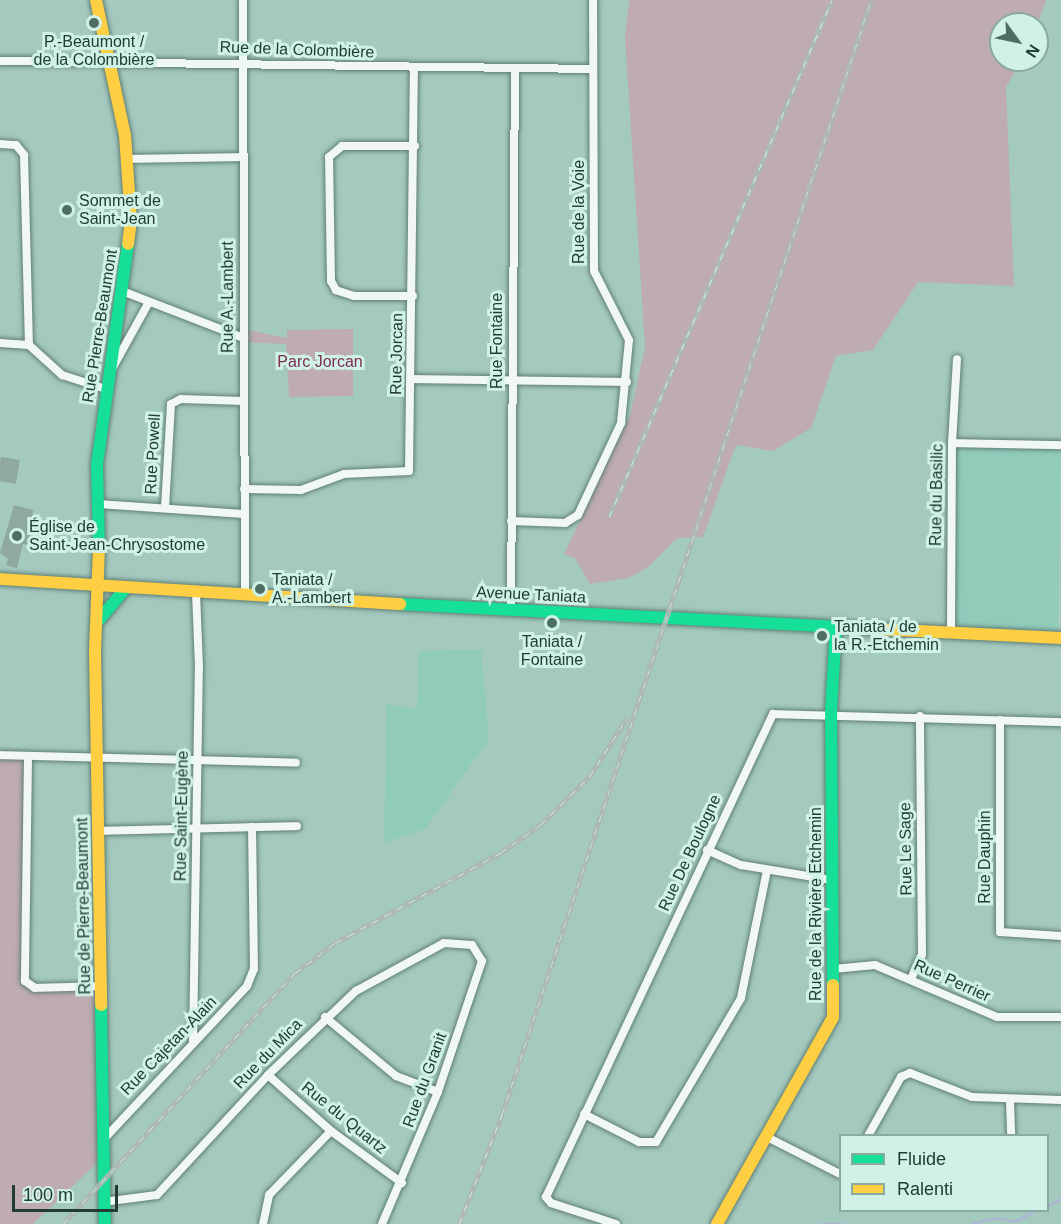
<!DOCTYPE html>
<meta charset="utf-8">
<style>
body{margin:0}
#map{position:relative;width:1061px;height:1224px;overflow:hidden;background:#a4c9be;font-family:Arial,sans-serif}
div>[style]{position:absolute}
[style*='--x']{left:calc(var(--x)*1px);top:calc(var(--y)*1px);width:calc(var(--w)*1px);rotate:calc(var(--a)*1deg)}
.built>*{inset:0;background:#91ccbb;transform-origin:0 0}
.green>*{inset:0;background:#beabb4}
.stream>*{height:2px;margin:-1px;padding:0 1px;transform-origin:1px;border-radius:1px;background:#aeb1d8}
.building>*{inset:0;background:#8fa99e;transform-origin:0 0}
.roads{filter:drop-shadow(0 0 2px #607f76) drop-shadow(0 0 2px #607f76)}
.street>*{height:8px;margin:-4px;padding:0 4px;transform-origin:4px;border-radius:4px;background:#f1f7f5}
.fast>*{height:12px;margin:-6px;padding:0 6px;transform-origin:6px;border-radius:6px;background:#16e098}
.slow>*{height:12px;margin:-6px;padding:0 6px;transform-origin:6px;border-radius:6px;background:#ffcf43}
.rail>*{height:4.5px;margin-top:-2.25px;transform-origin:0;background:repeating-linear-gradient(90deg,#d0f1e6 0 7px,#aeb8b5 0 14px);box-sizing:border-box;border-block:2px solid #aeb8b5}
.dots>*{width:16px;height:16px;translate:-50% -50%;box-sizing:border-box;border:3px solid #d0f1e6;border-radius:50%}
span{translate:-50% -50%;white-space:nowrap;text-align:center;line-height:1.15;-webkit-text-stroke:6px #d0f1e6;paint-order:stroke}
.poi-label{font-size:16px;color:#203c34}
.left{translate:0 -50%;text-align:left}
.street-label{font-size:16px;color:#203c34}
.park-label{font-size:16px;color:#7e2f54}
.legend{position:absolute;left:839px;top:1134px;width:210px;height:78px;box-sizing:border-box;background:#d0f1e6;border:2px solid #8aa99f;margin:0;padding:8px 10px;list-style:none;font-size:18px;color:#203c34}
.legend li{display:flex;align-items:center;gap:12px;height:30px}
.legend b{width:30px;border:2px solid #8aa99f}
.north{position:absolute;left:989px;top:12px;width:60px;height:60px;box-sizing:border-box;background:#d0f1e6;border:2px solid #8aa99f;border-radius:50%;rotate:123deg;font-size:16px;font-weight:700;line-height:24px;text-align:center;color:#203c34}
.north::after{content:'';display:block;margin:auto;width:21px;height:27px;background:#4e6d64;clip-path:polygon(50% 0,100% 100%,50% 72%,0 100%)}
.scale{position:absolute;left:12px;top:1185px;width:106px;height:27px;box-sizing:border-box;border:3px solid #203c34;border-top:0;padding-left:8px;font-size:18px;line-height:21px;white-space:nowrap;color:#203c34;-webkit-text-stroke:4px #d0f1e6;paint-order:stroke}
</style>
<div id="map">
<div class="built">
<div style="left:952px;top:443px;width:109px;height:189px;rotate:1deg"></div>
<div style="clip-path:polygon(481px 650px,489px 739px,425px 829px,384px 843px,387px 704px,417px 709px,419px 651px)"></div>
</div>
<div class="green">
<div style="clip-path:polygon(629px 0,1046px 0,1037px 26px,1001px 24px,1001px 60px,1022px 60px,1006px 87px,1014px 286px,918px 282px,873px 350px,836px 356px,811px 428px,773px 451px,736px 445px,703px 537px,677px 538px,648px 567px,629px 578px,590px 584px,575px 558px,564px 554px,630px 416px,645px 347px,625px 37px)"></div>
<div style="clip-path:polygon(243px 329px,287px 338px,287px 330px,353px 329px,353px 396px,289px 397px,286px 344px,243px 342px)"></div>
<div style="clip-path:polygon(0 755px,28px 758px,25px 981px,35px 988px,102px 986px,103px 1157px,33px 1224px,0 1224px)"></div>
</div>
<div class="stream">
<div style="--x:1048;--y:1206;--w:15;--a:-28"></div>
<div style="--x:821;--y:1224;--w:22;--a:0"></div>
<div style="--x:972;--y:1224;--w:27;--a:-13"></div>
<div style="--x:998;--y:1218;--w:17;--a:13"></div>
<div style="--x:1015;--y:1222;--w:26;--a:-28"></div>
</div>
<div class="building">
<div style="left:1px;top:457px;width:19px;height:24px;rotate:9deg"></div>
<div style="clip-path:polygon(14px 505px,33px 510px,29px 545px,23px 544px,17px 568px,6px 565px,8px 559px,0 553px)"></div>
</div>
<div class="roads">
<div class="street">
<div style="--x:243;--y:0;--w:595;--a:89.81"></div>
<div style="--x:0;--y:61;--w:593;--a:0.77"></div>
<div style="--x:0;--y:144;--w:16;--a:4"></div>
<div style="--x:16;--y:145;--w:13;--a:51"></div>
<div style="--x:24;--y:155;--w:190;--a:88.5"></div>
<div style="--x:29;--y:345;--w:45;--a:42.3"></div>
<div style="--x:62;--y:375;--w:46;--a:17.7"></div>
<div style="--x:128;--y:159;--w:115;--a:-1"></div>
<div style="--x:122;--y:291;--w:131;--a:21.1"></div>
<div style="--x:413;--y:296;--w:59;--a:180"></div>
<div style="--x:354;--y:296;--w:19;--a:-162"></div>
<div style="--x:336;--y:290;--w:10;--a:-119"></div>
<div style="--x:331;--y:281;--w:124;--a:-90.9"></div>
<div style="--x:329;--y:157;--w:17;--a:-40"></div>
<div style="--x:342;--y:146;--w:73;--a:0"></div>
<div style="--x:0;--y:343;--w:29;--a:4"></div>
<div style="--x:113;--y:367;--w:74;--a:-61"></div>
<div style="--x:412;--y:379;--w:215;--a:0.8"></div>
<div style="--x:952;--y:443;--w:109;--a:1.1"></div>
<div style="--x:244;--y:489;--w:57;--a:1"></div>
<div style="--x:301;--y:490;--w:46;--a:-20.4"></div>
<div style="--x:344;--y:474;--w:65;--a:-2.6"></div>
<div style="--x:409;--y:471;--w:403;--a:-89.3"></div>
<div style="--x:98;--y:504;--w:146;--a:3.9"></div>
<div style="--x:165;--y:508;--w:104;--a:-86.7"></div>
<div style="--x:171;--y:404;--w:11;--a:-27"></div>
<div style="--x:181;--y:399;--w:63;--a:1.8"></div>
<div style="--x:511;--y:521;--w:54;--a:2.1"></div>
<div style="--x:565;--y:523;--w:15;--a:-32"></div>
<div style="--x:578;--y:515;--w:102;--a:-64.9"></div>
<div style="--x:621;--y:423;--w:83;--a:-84.5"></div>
<div style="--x:629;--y:340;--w:77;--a:-116.9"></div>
<div style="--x:594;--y:271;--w:271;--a:-90.2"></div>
<div style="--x:511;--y:611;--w:540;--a:-89.58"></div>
<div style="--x:951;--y:632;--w:189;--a:-89.7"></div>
<div style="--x:952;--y:443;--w:84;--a:-86.6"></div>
<div style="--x:1000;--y:720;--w:212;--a:90"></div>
<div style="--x:1000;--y:932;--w:61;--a:3.8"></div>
<div style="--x:0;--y:755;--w:296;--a:1.5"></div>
<div style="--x:28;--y:758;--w:223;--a:90.8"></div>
<div style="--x:25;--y:981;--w:12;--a:35"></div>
<div style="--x:35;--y:988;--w:67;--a:-1.7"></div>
<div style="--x:98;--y:831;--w:199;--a:-1.4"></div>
<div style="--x:707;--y:850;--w:37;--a:24"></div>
<div style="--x:741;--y:865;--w:92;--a:9.4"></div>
<div style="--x:833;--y:969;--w:42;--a:-5.4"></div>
<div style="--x:875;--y:965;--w:133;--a:23.1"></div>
<div style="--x:997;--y:1017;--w:64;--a:0"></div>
<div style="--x:911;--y:979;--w:27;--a:-66"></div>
<div style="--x:922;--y:954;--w:238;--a:-90.5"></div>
<div style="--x:325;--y:1017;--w:92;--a:39.7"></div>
<div style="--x:396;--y:1076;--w:45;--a:20.9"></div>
<div style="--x:193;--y:1042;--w:375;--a:-89.1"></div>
<div style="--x:199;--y:667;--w:76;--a:-92.3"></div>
<div style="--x:268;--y:1075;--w:84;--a:41.6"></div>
<div style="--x:331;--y:1131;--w:88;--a:36.2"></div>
<div style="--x:1010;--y:1101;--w:35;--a:88"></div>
<div style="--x:584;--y:1114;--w:62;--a:27"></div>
<div style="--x:639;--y:1142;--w:17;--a:0"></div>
<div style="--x:656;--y:1142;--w:167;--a:-59.4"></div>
<div style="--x:741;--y:998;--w:131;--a:-78.5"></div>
<div style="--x:765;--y:1136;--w:84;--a:26.9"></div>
<div style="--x:868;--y:1136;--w:68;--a:-60.8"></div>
<div style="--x:901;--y:1077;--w:10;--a:-24"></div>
<div style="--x:910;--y:1073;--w:66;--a:21.2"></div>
<div style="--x:972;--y:1097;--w:89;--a:1.9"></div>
<div style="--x:103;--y:1140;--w:211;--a:-46.9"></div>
<div style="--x:247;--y:986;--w:18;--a:-68"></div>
<div style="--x:254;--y:969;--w:142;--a:-90.8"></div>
<div style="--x:103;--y:1202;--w:54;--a:-7.4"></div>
<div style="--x:157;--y:1195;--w:163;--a:-47.2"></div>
<div style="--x:268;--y:1075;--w:122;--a:-43.7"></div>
<div style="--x:356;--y:991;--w:100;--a:-28.6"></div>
<div style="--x:444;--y:943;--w:28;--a:4"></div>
<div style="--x:472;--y:945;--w:19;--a:58"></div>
<div style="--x:482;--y:961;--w:138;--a:108.6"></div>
<div style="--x:438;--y:1092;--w:143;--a:113"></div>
<div style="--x:263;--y:1224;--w:30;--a:-78"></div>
<div style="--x:269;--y:1195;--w:89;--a:-45.9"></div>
<div style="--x:616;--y:1224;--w:68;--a:-162.1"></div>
<div style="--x:551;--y:1203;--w:8;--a:-130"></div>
<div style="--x:546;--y:1197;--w:534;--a:-64.83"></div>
<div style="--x:773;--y:714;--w:288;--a:1.6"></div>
</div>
<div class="fast">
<div style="--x:99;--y:547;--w:83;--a:-91.4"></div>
<div style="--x:97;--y:464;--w:222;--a:-82"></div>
<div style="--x:400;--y:604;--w:456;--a:3"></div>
<div style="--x:99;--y:620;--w:40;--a:-50"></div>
<div style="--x:833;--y:985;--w:273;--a:-90.4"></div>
<div style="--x:831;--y:712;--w:86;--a:-86.7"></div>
<div style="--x:101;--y:1005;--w:219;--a:89"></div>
</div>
<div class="slow">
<div style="--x:96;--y:0;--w:138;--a:77.9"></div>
<div style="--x:125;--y:135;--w:85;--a:86"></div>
<div style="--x:131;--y:220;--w:24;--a:97"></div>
<div style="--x:99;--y:547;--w:105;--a:92.2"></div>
<div style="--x:95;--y:652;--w:353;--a:89"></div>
<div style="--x:0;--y:579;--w:401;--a:3.6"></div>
<div style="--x:855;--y:628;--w:206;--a:2.8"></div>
<div style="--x:717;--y:1224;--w:237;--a:-60.7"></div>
<div style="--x:833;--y:1017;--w:32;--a:-90"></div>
</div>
</div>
<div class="rail">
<div style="--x:609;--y:517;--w:563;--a:-66.67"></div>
<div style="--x:63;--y:1224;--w:342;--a:-47.3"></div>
<div style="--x:295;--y:973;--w:50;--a:-36.9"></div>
<div style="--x:335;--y:943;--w:188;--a:-28.6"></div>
<div style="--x:500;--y:853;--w:49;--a:-35"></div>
<div style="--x:540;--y:825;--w:69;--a:-44.4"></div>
<div style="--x:589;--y:777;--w:70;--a:-57.2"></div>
<div style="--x:459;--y:1224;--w:118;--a:-68.6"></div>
<div style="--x:502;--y:1114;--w:1174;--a:-71.67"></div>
</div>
<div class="dots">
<div style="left:94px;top:23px;background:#4e6d64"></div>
<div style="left:67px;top:210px;background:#4e6d64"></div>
<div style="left:17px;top:536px;background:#4e6d64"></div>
<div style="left:260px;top:589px;background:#4e6d64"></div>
<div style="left:552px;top:623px;background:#4e6d64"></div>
<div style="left:822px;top:636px;background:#4e6d64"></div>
</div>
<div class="poi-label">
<span style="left:94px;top:51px">P.-Beaumont /<br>de la Colombière</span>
<span class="left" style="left:79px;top:210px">Sommet de<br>Saint-Jean</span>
<span class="left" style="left:29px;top:536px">Église de<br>Saint-Jean-Chrysostome</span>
<span class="left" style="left:272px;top:589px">Taniata /<br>A.-Lambert</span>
<span class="left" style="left:834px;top:636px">Taniata / de<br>la R.-Etchemin</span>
<span style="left:552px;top:651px">Taniata /<br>Fontaine</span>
</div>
<div class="street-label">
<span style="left:297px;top:50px;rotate:2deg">Rue de la Colombière</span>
<span style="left:579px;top:212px;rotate:-90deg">Rue de la Voie</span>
<span style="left:228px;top:297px;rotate:-90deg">Rue A.-Lambert</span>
<span style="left:100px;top:326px;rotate:-81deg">Rue Pierre-Beaumont</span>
<span style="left:497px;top:341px;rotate:-90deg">Rue Fontaine</span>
<span style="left:397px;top:354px;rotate:-89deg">Rue Jorcan</span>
<span style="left:153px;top:454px;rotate:-87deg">Rue Powell</span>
<span style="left:937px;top:495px;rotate:-89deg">Rue du Basilic</span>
<span style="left:531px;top:595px;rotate:3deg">Avenue Taniata</span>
<span style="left:182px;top:816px;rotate:-89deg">Rue Saint-Eugène</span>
<span style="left:906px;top:849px;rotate:-91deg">Rue Le Sage</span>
<span style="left:690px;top:853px;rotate:-65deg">Rue De Boulogne</span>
<span style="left:985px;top:857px;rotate:-90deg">Rue Dauphin</span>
<span style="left:816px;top:904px;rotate:-90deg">Rue de la Rivière Etchemin</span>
<span style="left:84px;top:906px;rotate:-91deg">Rue de Pierre-Beaumont</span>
<span style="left:952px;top:981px;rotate:24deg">Rue Perrier</span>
<span style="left:169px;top:1046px;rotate:-46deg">Rue Cajetan-Alain</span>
<span style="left:268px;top:1054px;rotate:-46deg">Rue du Mica</span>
<span style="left:425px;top:1080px;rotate:-70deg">Rue du Granit</span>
<span style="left:344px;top:1118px;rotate:39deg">Rue du Quartz</span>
</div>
<div class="park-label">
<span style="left:320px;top:362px">Parc Jorcan</span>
</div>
<ul class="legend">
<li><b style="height:8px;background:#16e098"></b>Fluide</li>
<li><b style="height:8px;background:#ffcf43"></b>Ralenti</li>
</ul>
<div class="north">N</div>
<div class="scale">100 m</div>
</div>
